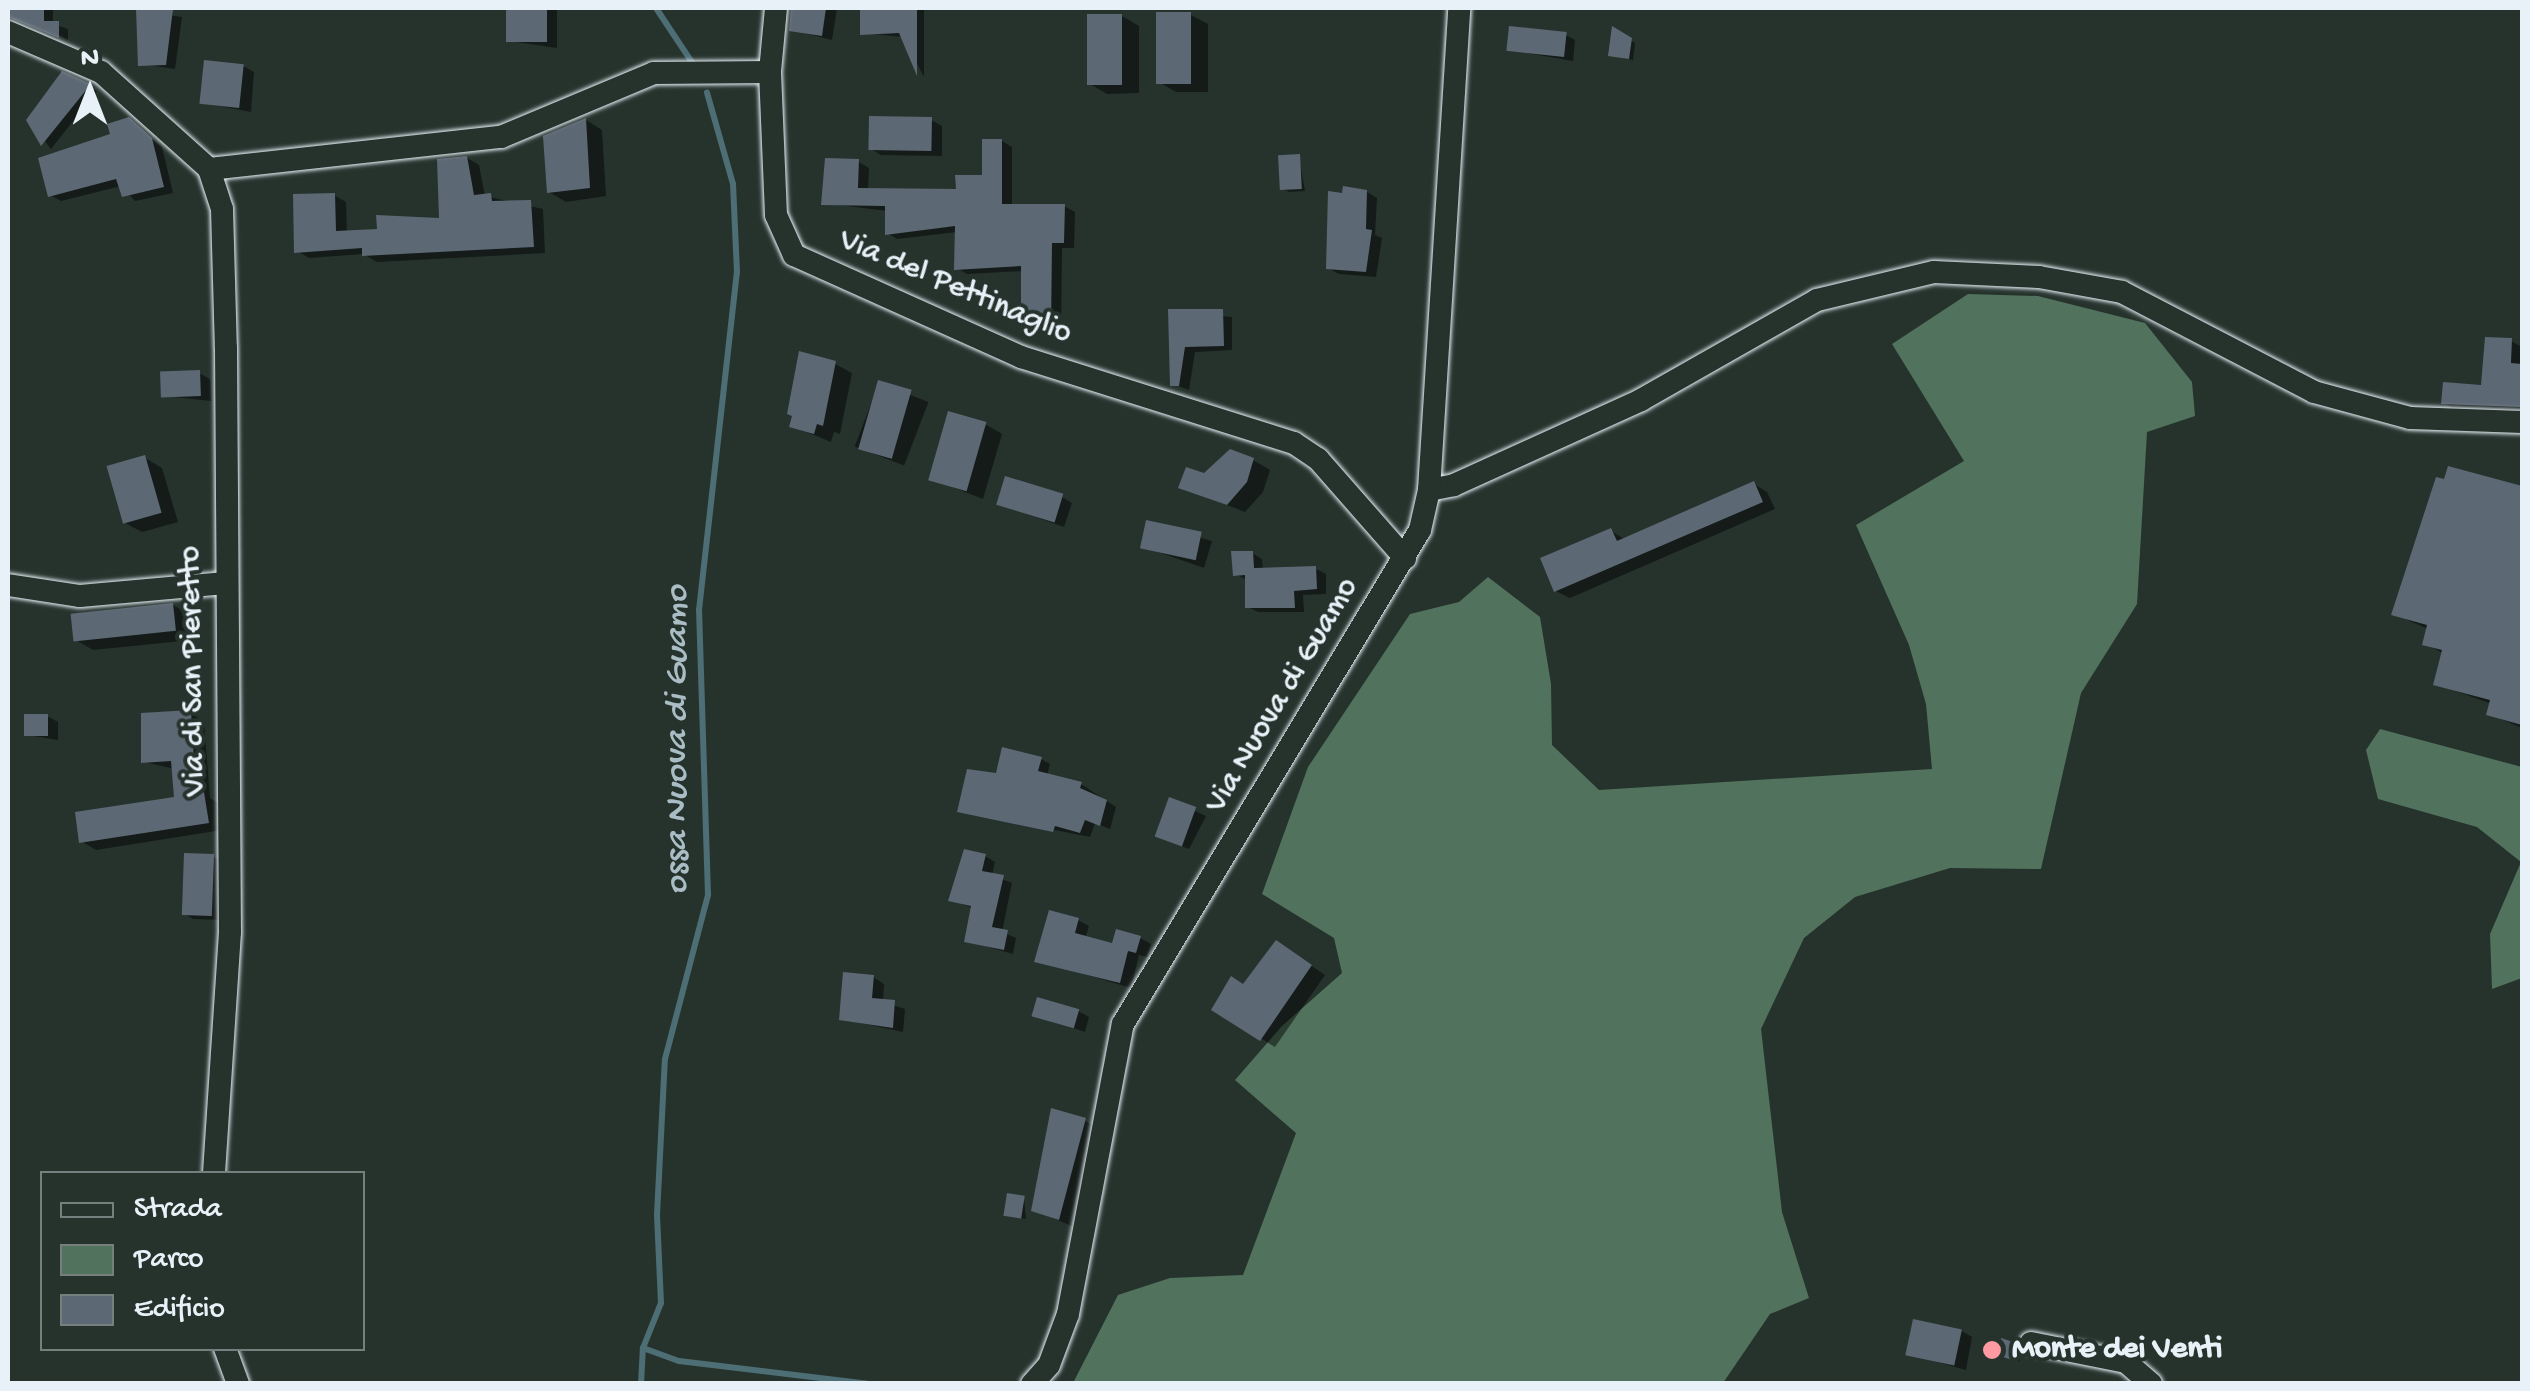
<!DOCTYPE html>
<style>
body{margin:0}
#map{position:relative;width:2530px;height:1391px;overflow:hidden;background:#26332d;font-family:"Gochi Hand",sans-serif}
div>[style]{position:absolute}
[style*='--x']{left:calc(var(--x)*1px);top:calc(var(--y)*1px);width:calc(var(--w)*1px);rotate:calc(var(--a)*1deg)}
.green>*{inset:0;background:#51725c}
.shadow>*{inset:0;background:#0007;transform-origin:0 0}
.stream>*{height:6px;margin:-3px;padding:0 3px;transform-origin:3px;border-radius:3px;background:#4e6e75}
.building>*{inset:0;background:#5d6875;transform-origin:0 0}
.roads{filter:drop-shadow(0 0 2px #e8f1f8) drop-shadow(0 0 2px #e8f1f8)}
.minor>*{height:22px;margin:-11px;padding:0 11px;transform-origin:11px;border-radius:11px;background:#26332d}
.dots>*{width:28px;height:28px;translate:-50% -50%;box-sizing:border-box;border:5px solid #26332d;border-radius:50%}
span{translate:-50% -50%;white-space:nowrap;text-align:center;line-height:1.15;-webkit-text-stroke:8px #26332d;paint-order:stroke}
.street-label{font-size:32px;color:#e8f1f8}
.poi-label{font-size:32px;color:#e8f1f8;font-weight:700}
.left{translate:0 -50%;text-align:left}
.water-label{font-size:35px;color:#aabdc4;font-style:italic}
.frame{position:absolute;inset:0;border:10px solid #e8f1f8;pointer-events:none}
.legend{position:absolute;left:40px;top:1171px;width:325px;height:180px;box-sizing:border-box;background:#26332d;border:2px solid #747f7e;margin:0;padding:12px 18px;list-style:none;font-size:30px;color:#e8f1f8}
.legend li{display:flex;align-items:center;gap:20px;height:50px}
.legend b{width:50px;border:2px solid #747f7e}
.north{position:absolute;left:40px;top:40px;width:100px;height:100px;-webkit-text-stroke:8px #26332d;paint-order:stroke;rotate:0deg;font-size:28px;font-weight:700;line-height:40px;text-align:center;color:#e8f1f8}
.north::after{content:'';display:block;margin:auto;width:35px;height:45px;background:#e8f1f8;clip-path:polygon(50% 0,100% 100%,50% 72%,0 100%)}
</style>
<div id="map">
<div class="green">
<div style="clip-path:polygon(1968px 294px,2038px 296px,2145px 323px,2192px 382px,2195px 416px,2147px 432px,2137px 604px,2081px 693px,2041px 869px,1950px 868px,1855px 897px,1804px 938px,1761px 1029px,1782px 1212px,1809px 1298px,1770px 1314px,1723px 1383px,1073px 1383px,1118px 1295px,1170px 1278px,1243px 1275px,1296px 1133px,1235px 1080px,1282px 1026px,1342px 973px,1334px 938px,1262px 894px,1308px 767px,1410px 614px,1459px 602px,1488px 577px,1540px 617px,1551px 684px,1552px 745px,1599px 790px,1932px 769px,1926px 704px,1909px 645px,1856px 525px,1964px 461px,1892px 344px)"></div>
<div style="clip-path:polygon(2380px 729px,2522px 767px,2522px 978px,2492px 989px,2490px 934px,2521px 862px,2477px 827px,2378px 799px,2366px 750px)"></div>
</div>
<div class="shadow">
<div style="clip-path:polygon(8px 8px,53px 8px,53px 24px,68px 29px,68px 40px)"></div>
<div style="clip-path:polygon(509px 8px,557px 8px,557px 48px,509px 41px)"></div>
<div style="clip-path:polygon(793px 8px,837px 8px,832px 40px,792px 30px)"></div>
<div style="clip-path:polygon(862px 8px,924px 8px,924px 77px,903px 37px,862px 33px)"></div>
<div style="clip-path:polygon(138px 11px,182px 17px,175px 69px,141px 64px)"></div>
<div style="clip-path:polygon(1191px 15px,1208px 24px,1208px 92px,1176px 92px,1159px 82px)"></div>
<div style="clip-path:polygon(1122px 16px,1139px 26px,1139px 93px,1107px 94px,1090px 84px)"></div>
<div style="clip-path:polygon(1614px 30px,1635px 43px,1633px 60px,1611px 55px)"></div>
<div style="clip-path:polygon(1566px 35px,1575px 40px,1573px 61px,1509px 50px)"></div>
<div style="clip-path:polygon(243px 66px,254px 72px,251px 112px,203px 103px)"></div>
<div style="clip-path:polygon(62px 74px,97px 91px,51px 149px,29px 120px)"></div>
<div style="clip-path:polygon(129px 120px,162px 147px,173px 193px,135px 201px,121px 186px,61px 201px,50px 195px)"></div>
<div style="clip-path:polygon(586px 120px,602px 130px,606px 196px,566px 202px,549px 192px)"></div>
<div style="clip-path:polygon(931px 120px,942px 126px,942px 156px,881px 155px,871px 149px)"></div>
<div style="clip-path:polygon(1002px 141px,1012px 147px,1012px 206px,1064px 206px,1075px 212px,1074px 248px,1062px 248px,1061px 334px,1023px 327px,1023px 271px,967px 274px,957px 268px,957px 232px,897px 239px,887px 233px,887px 211px,824px 203px,859px 162px,869px 168px,868px 190px,958px 191px,985px 177px)"></div>
<div style="clip-path:polygon(1299px 157px,1305px 191px,1289px 192px,1284px 189px)"></div>
<div style="clip-path:polygon(467px 158px,479px 165px,485px 196px,543px 209px,545px 253px,377px 262px,363px 254px,309px 258px,297px 251px,334px 195px,346px 202px,347px 233px,442px 220px)"></div>
<div style="clip-path:polygon(1367px 192px,1377px 198px,1375px 235px,1382px 238px,1376px 277px,1339px 274px,1328px 268px)"></div>
<div style="clip-path:polygon(1171px 311px,1232px 317px,1232px 350px,1195px 352px,1189px 390px,1173px 384px)"></div>
<div style="clip-path:polygon(2511px 341px,2522px 347px,2522px 411px,2456px 410px,2444px 403px,2483px 388px)"></div>
<div style="clip-path:polygon(835px 364px,852px 373px,840px 434px,834px 432px,831px 442px,792px 426px)"></div>
<div style="clip-path:polygon(199px 373px,210px 379px,211px 401px,164px 396px)"></div>
<div style="left:879px;top:383px;width:53px;height:68px;rotate:21deg"></div>
<div style="clip-path:polygon(985px 424px,1002px 434px,983px 499px,932px 479px)"></div>
<div style="clip-path:polygon(145px 458px,162px 468px,178px 522px,142px 532px,125px 523px)"></div>
<div style="clip-path:polygon(1253px 460px,1270px 470px,1263px 492px,1245px 512px,1181px 487px)"></div>
<div style="clip-path:polygon(2449px 469px,2522px 489px,2522px 728px,2489px 714px,2492px 704px,2436px 684px,2444px 654px,2425px 643px,2428px 629px,2394px 614px)"></div>
<div style="clip-path:polygon(1754px 484px,1767px 492px,1775px 509px,1570px 598px,1556px 591px,1611px 531px,1626px 540px)"></div>
<div style="clip-path:polygon(1062px 497px,1072px 503px,1064px 527px,999px 504px)"></div>
<div style="clip-path:polygon(1148px 523px,1212px 541px,1204px 568px,1141px 546px)"></div>
<div style="clip-path:polygon(1252px 553px,1262px 559px,1263px 571px,1316px 569px,1326px 574px,1326px 594px,1303px 595px,1304px 612px,1258px 612px,1248px 607px,1247px 580px,1235px 574px)"></div>
<div style="clip-path:polygon(173px 605px,190px 615px,192px 640px,93px 650px,76px 640px)"></div>
<div style="clip-path:polygon(190px 713px,204px 721px,210px 798px,218px 803px,222px 830px,96px 850px,81px 841px,177px 799px,175px 769px,144px 762px)"></div>
<div style="clip-path:polygon(47px 716px,58px 722px,58px 740px,27px 735px)"></div>
<div style="clip-path:polygon(1041px 759px,1050px 764px,1047px 776px,1081px 784px,1116px 807px,1110px 829px,1095px 823px,1090px 837px,960px 811px)"></div>
<div style="clip-path:polygon(1171px 800px,1206px 816px,1189px 849px,1165px 840px)"></div>
<div style="clip-path:polygon(985px 856px,995px 862px,992px 875px,1012px 883px,1002px 932px,1016px 938px,1013px 954px,967px 941px,973px 908px,951px 900px)"></div>
<div style="clip-path:polygon(214px 857px,223px 862px,224px 920px,193px 919px,183px 913px)"></div>
<div style="clip-path:polygon(1078px 920px,1089px 926px,1085px 939px,1114px 946px,1140px 938px,1151px 944px,1147px 957px,1139px 955px,1131px 988px,1037px 960px)"></div>
<div style="clip-path:polygon(1291px 952px,1325px 975px,1275px 1047px,1214px 1009px)"></div>
<div style="clip-path:polygon(873px 977px,884px 984px,883px 1002px,905px 1009px,903px 1032px,842px 1019px)"></div>
<div style="clip-path:polygon(1078px 1011px,1089px 1017px,1085px 1032px,1035px 1015px)"></div>
<div style="clip-path:polygon(1085px 1121px,1100px 1129px,1074px 1227px,1034px 1210px)"></div>
<div style="clip-path:polygon(1024px 1198px,1026px 1219px,1008px 1215px)"></div>
<div style="clip-path:polygon(1962px 1331px,1972px 1337px,1966px 1370px,1908px 1354px)"></div>
<div style="clip-path:polygon(2015px 1345px,2020px 1348px,2020px 1361px,2004px 1356px)"></div>
</div>
<div class="stream">
<div style="--x:656;--y:8;--w:67;--a:56.5"></div>
<div style="--x:643;--y:1348;--w:38;--a:20"></div>
<div style="--x:679;--y:1361;--w:190;--a:6.9"></div>
<div style="--x:641;--y:1384;--w:36;--a:-87"></div>
<div style="--x:643;--y:1348;--w:48;--a:-68.2"></div>
<div style="--x:661;--y:1303;--w:88;--a:-92.6"></div>
<div style="--x:657;--y:1215;--w:156;--a:-87.1"></div>
<div style="--x:665;--y:1059;--w:170;--a:-75.3"></div>
<div style="--x:708;--y:895;--w:285;--a:-91.8"></div>
<div style="--x:699;--y:610;--w:340;--a:-83.6"></div>
<div style="--x:737;--y:272;--w:88;--a:-92.6"></div>
<div style="--x:733;--y:184;--w:95;--a:-105.9"></div>
</div>
<div class="building">
<div style="clip-path:polygon(8px 8px,44px 8px,44px 21px,59px 21px,59px 38px,8px 17px)"></div>
<div style="clip-path:polygon(136px 8px,173px 9px,166px 65px,138px 66px)"></div>
<div style="left:506px;top:8px;width:41px;height:34px"></div>
<div style="clip-path:polygon(791px 8px,826px 8px,822px 36px,789px 31px)"></div>
<div style="clip-path:polygon(860px 8px,917px 8px,917px 76px,899px 33px,860px 35px)"></div>
<div style="left:1156px;top:12px;width:35px;height:72px"></div>
<div style="left:1087px;top:14px;width:35px;height:71px"></div>
<div style="left:1509px;top:26px;width:58px;height:25px;rotate:6deg"></div>
<div style="clip-path:polygon(1612px 26px,1632px 38px,1629px 59px,1608px 56px)"></div>
<div style="left:204px;top:60px;width:40px;height:44px;rotate:6deg"></div>
<div style="clip-path:polygon(62px 71px,91px 84px,41px 146px,26px 120px)"></div>
<div style="left:869px;top:116px;width:63px;height:34px;rotate:1deg"></div>
<div style="clip-path:polygon(129px 117px,152px 138px,164px 187px,122px 197px,116px 179px,48px 197px,38px 158px,110px 134px,107px 124px)"></div>
<div style="clip-path:polygon(586px 118px,590px 188px,547px 193px,543px 136px)"></div>
<div style="clip-path:polygon(982px 139px,1002px 139px,1002px 204px,1065px 204px,1064px 243px,1052px 243px,1051px 329px,1021px 329px,1021px 266px,954px 270px,955px 226px,885px 235px,885px 206px,821px 205px,825px 158px,859px 159px,858px 188px,956px 189px,955px 175px,982px 175px)"></div>
<div style="left:1300px;top:154px;width:35px;height:22px;rotate:87deg"></div>
<div style="clip-path:polygon(467px 156px,474px 195px,491px 193px,492px 201px,531px 200px,534px 247px,362px 256px,362px 248px,294px 253px,293px 194px,335px 193px,336px 231px,377px 229px,376px 215px,439px 218px,437px 159px)"></div>
<div style="clip-path:polygon(1343px 186px,1367px 190px,1366px 229px,1372px 230px,1366px 272px,1326px 269px,1328px 191px,1342px 193px)"></div>
<div style="clip-path:polygon(1168px 309px,1223px 309px,1224px 346px,1185px 347px,1179px 386px,1170px 386px)"></div>
<div style="clip-path:polygon(2485px 337px,2512px 338px,2511px 363px,2522px 364px,2522px 407px,2441px 404px,2443px 382px,2481px 385px)"></div>
<div style="clip-path:polygon(799px 351px,836px 361px,823px 426px,817px 424px,814px 434px,789px 427px,792px 416px,787px 414px)"></div>
<div style="left:200px;top:370px;width:26px;height:40px;rotate:88deg"></div>
<div style="left:878px;top:380px;width:35px;height:72px;rotate:16deg"></div>
<div style="left:948px;top:411px;width:40px;height:72px;rotate:16deg"></div>
<div style="clip-path:polygon(1230px 449px,1254px 458px,1247px 482px,1227px 505px,1178px 488px,1186px 467px,1204px 473px)"></div>
<div style="left:145px;top:455px;width:60px;height:40px;rotate:74deg"></div>
<div style="clip-path:polygon(2448px 466px,2522px 486px,2522px 725px,2486px 715px,2490px 700px,2433px 685px,2442px 650px,2422px 645px,2427px 625px,2391px 615px,2436px 477px,2444px 479px)"></div>
<div style="left:1005px;top:476px;width:61px;height:30px;rotate:17deg"></div>
<div style="clip-path:polygon(1754px 481px,1763px 502px,1554px 592px,1540px 558px,1611px 528px,1617px 541px)"></div>
<div style="left:1146px;top:520px;width:57px;height:29px;rotate:12deg"></div>
<div style="clip-path:polygon(1231px 551px,1253px 551px,1254px 568px,1316px 566px,1317px 589px,1294px 591px,1295px 608px,1245px 608px,1245px 575px,1233px 576px)"></div>
<div style="left:173px;top:603px;width:28px;height:103px;rotate:84deg"></div>
<div style="clip-path:polygon(191px 710px,196px 793px,204px 792px,209px 823px,79px 843px,75px 812px,174px 797px,171px 761px,141px 763px,141px 713px)"></div>
<div style="left:24px;top:714px;width:24px;height:22px"></div>
<div style="clip-path:polygon(1002px 747px,1042px 757px,1038px 771px,1082px 782px,1080px 788px,1107px 800px,1100px 826px,1085px 820px,1080px 833px,1055px 826px,1053px 832px,957px 812px,967px 769px,996px 773px)"></div>
<div style="left:1169px;top:797px;width:29px;height:42px;rotate:20deg"></div>
<div style="clip-path:polygon(964px 849px,986px 854px,982px 871px,1004px 875px,992px 927px,1008px 930px,1004px 950px,964px 942px,971px 906px,948px 901px)"></div>
<div style="left:184px;top:853px;width:30px;height:62px;rotate:2deg"></div>
<div style="clip-path:polygon(1049px 910px,1079px 918px,1075px 933px,1112px 943px,1116px 929px,1141px 936px,1136px 953px,1128px 951px,1120px 983px,1034px 962px)"></div>
<div style="clip-path:polygon(1276px 940px,1312px 965px,1260px 1041px,1211px 1010px,1231px 976px,1243px 984px)"></div>
<div style="clip-path:polygon(843px 972px,874px 975px,872px 998px,895px 1000px,893px 1028px,839px 1020px)"></div>
<div style="left:1037px;top:997px;width:44px;height:20px;rotate:16deg"></div>
<div style="clip-path:polygon(1051px 1108px,1086px 1118px,1059px 1220px,1031px 1211px)"></div>
<div style="left:1007px;top:1193px;width:18px;height:23px;rotate:9deg"></div>
<div style="left:1913px;top:1319px;width:50px;height:37px;rotate:12deg"></div>
<div style="clip-path:polygon(2001px 1338px,2016px 1343px,2016px 1361px,1996px 1355px)"></div>
</div>
<div class="roads">
<div class="minor">
<div style="--x:776;--y:8;--w:64;--a:95.4"></div>
<div style="--x:770;--y:72;--w:143;--a:87.6"></div>
<div style="--x:776;--y:215;--w:44;--a:65.8"></div>
<div style="--x:794;--y:255;--w:249;--a:24.2"></div>
<div style="--x:1021;--y:357;--w:286;--a:17.5"></div>
<div style="--x:1294;--y:443;--w:29;--a:34"></div>
<div style="--x:1318;--y:459;--w:132;--a:48.7"></div>
<div style="--x:8;--y:32;--w:101;--a:23.3"></div>
<div style="--x:101;--y:72;--w:145;--a:41.9"></div>
<div style="--x:209;--y:169;--w:294;--a:-6.3"></div>
<div style="--x:501;--y:137;--w:166;--a:-22.7"></div>
<div style="--x:654;--y:73;--w:116;--a:-0.5"></div>
<div style="--x:209;--y:169;--w:42;--a:72"></div>
<div style="--x:222;--y:209;--w:139;--a:88.4"></div>
<div style="--x:226;--y:348;--w:584;--a:89.61"></div>
<div style="--x:230;--y:932;--w:243;--a:93.8"></div>
<div style="--x:1429;--y:490;--w:25;--a:-11"></div>
<div style="--x:1454;--y:485;--w:205;--a:-24.4"></div>
<div style="--x:1641;--y:400;--w:202;--a:-29.6"></div>
<div style="--x:1817;--y:300;--w:120;--a:-13.5"></div>
<div style="--x:1934;--y:272;--w:105;--a:2.7"></div>
<div style="--x:2039;--y:277;--w:84;--a:10.2"></div>
<div style="--x:2122;--y:292;--w:216;--a:27.5"></div>
<div style="--x:2314;--y:392;--w:99;--a:15.2"></div>
<div style="--x:2410;--y:418;--w:112;--a:2"></div>
<div style="--x:8;--y:585;--w:73;--a:8.7"></div>
<div style="--x:80;--y:596;--w:146;--a:-5.1"></div>
<div style="--x:2031;--y:1343;--w:97;--a:11.3"></div>
<div style="--x:2126;--y:1362;--w:33;--a:41"></div>
<div style="--x:225;--y:1348;--w:38;--a:70"></div>
<div style="--x:1032;--y:1384;--w:25;--a:-48"></div>
<div style="--x:1049;--y:1365;--w:54;--a:-69.6"></div>
<div style="--x:1068;--y:1314;--w:295;--a:-79.3"></div>
<div style="--x:1123;--y:1024;--w:576;--a:-58.99"></div>
<div style="--x:1420;--y:530;--w:41;--a:-77.3"></div>
<div style="--x:1429;--y:490;--w:483;--a:-86.4"></div>
</div>
</div>
<div class="dots">
<div style="left:1992px;top:1350px;background:#ff9aa2"></div>
</div>
<div class="street-label">
<span style="left:955px;top:288px;rotate:23deg">Via del Pettinaglio</span>
<span style="left:194px;top:671px;rotate:-91deg">Via di San Pieretto</span>
<span style="left:1283px;top:696px;rotate:-59deg">Via Nuova di Guamo</span>
</div>
<div class="poi-label">
<span class="left" style="left:2012px;top:1350px">Monte dei Venti</span>
</div>
<div class="water-label">
<span style="left:679px;top:740px;rotate:-90deg">ossa Nuova di Guamo</span>
</div>
<div class="frame"></div>
<ul class="legend">
<li><b style="height:12px;background:#26332d"></b>Strada</li>
<li><b style="height:28px;background:#51725c"></b>Parco</li>
<li><b style="height:28px;background:#5d6875"></b>Edificio</li>
</ul>
<div class="north">N</div>
</div>
